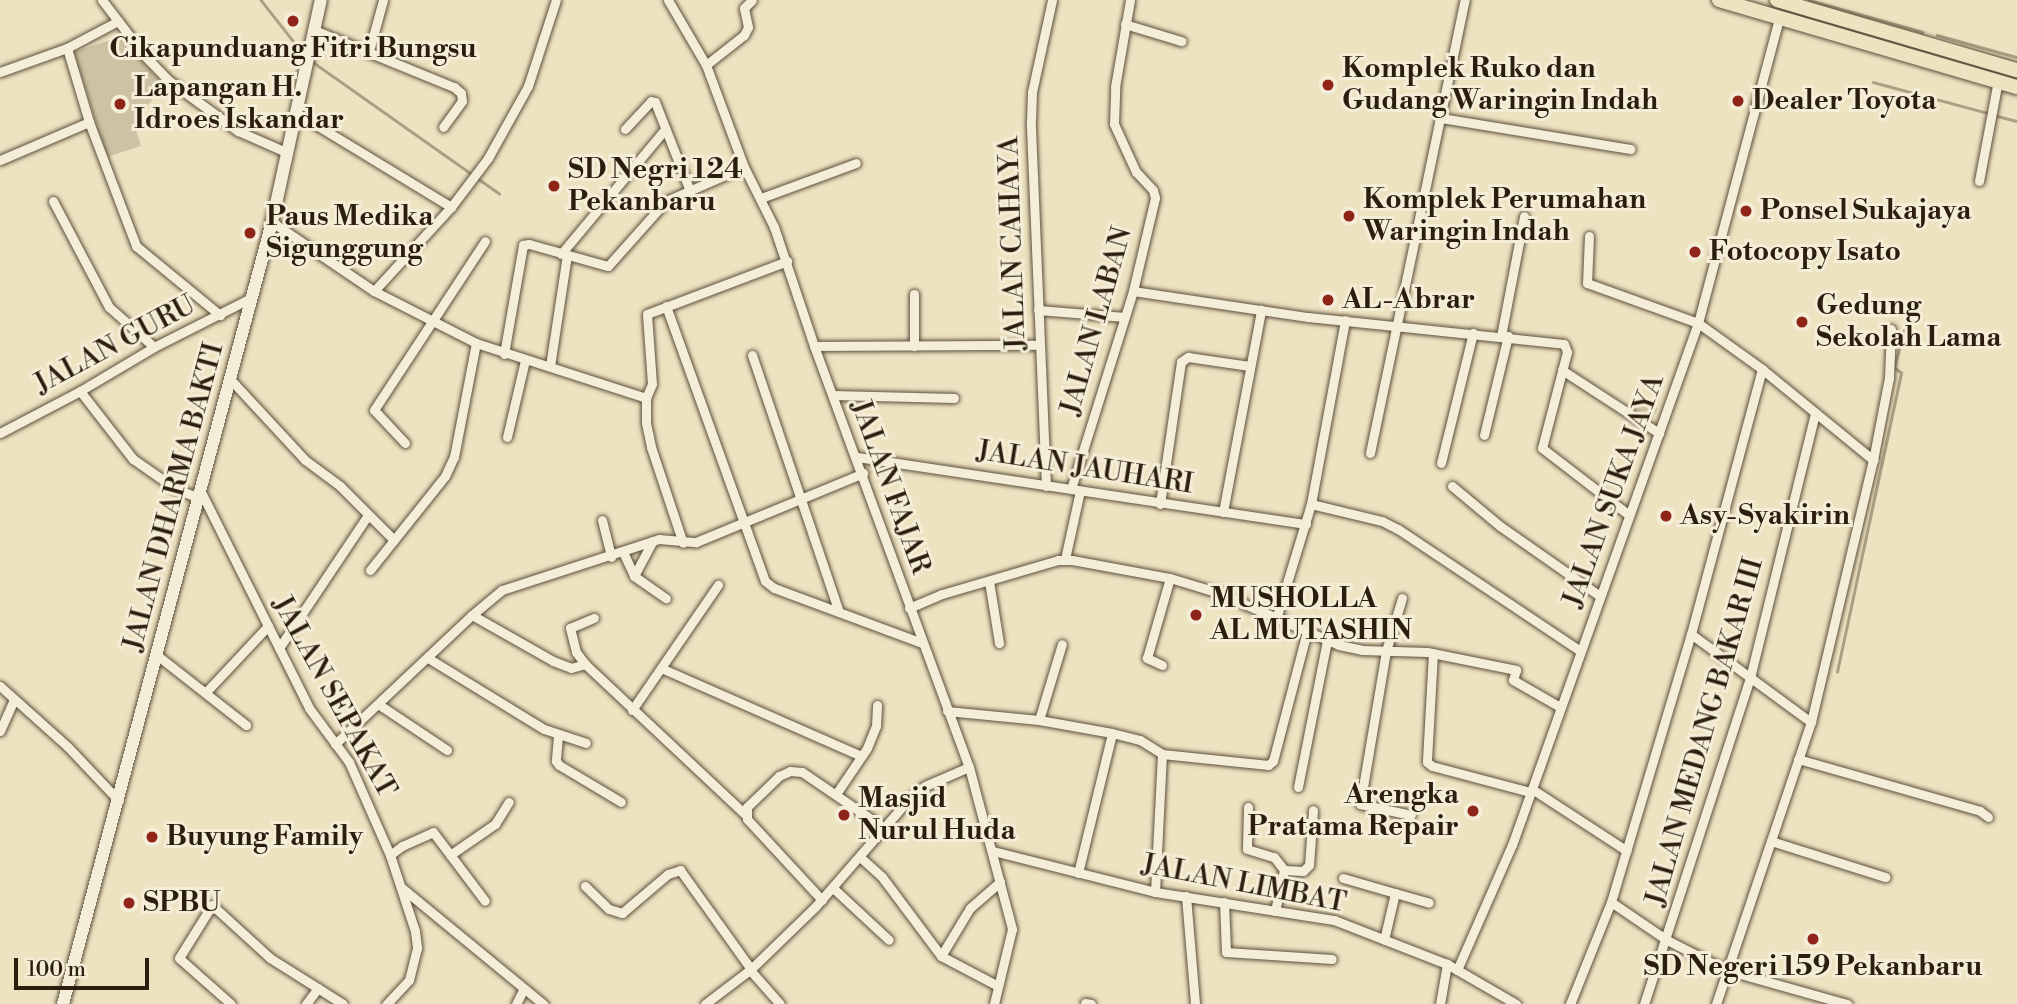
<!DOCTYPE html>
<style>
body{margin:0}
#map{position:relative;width:2017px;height:1004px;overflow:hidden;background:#eee3c1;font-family:"Libre Bodoni",serif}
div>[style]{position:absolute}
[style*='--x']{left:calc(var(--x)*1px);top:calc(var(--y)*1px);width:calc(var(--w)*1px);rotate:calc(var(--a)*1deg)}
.green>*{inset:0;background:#cdc2a3;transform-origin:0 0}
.stream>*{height:2.5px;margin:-1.25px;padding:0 1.25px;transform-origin:1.25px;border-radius:1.25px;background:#aca084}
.roads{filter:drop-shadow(0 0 2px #5c4f3c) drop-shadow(0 0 2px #5c4f3c)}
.street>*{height:9px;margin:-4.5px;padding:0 4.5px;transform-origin:4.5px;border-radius:4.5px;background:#f4edd7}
.secondary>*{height:12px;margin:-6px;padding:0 6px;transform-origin:6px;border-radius:6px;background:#f4edd7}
.primary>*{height:14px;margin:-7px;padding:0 7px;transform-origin:7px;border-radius:7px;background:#eee3c1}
.dots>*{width:19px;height:19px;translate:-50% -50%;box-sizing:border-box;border:4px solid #f4edd7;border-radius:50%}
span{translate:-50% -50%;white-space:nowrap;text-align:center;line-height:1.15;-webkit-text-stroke:6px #f4edd7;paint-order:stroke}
.poi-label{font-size:28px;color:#2c1e0f;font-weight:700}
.left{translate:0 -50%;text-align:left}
.right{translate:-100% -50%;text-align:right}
.street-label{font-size:28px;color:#2c1e0f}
.scale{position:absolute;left:14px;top:958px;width:135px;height:32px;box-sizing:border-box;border:4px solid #2c1e0f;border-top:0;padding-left:9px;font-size:21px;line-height:24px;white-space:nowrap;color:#2c1e0f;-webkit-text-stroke:5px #f4edd7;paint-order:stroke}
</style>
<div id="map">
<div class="green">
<div style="clip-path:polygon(119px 37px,164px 85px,134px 123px,141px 146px,107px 157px,74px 52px)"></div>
<div style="left:1635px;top:396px;width:26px;height:17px;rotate:28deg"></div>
</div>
<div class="stream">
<div style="--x:261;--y:0;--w:71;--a:51.8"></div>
<div style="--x:1809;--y:0;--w:118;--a:15.7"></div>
<div style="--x:1937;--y:35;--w:83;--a:15.4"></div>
<div style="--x:313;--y:62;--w:228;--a:35.2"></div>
<div style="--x:1873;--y:82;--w:119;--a:15.1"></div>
<div style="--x:1994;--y:115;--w:24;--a:15"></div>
<div style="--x:1837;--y:672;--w:306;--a:-77.9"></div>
<div style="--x:1901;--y:373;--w:9;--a:-144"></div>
<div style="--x:1894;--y:368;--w:58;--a:-75"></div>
</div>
<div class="roads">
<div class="street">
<div style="--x:102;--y:0;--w:69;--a:52.6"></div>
<div style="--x:144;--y:55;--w:35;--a:46"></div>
<div style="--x:168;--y:80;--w:87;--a:36.1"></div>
<div style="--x:238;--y:131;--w:52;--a:23.6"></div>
<div style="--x:668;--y:0;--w:75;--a:59.7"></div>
<div style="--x:706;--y:65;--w:109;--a:69.6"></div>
<div style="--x:744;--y:167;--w:67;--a:63.4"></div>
<div style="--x:774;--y:227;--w:126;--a:71.4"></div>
<div style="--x:814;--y:346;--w:449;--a:69.8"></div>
<div style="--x:969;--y:767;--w:168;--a:75.1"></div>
<div style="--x:1012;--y:929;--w:77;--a:103.5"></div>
<div style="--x:1125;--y:24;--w:59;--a:16.9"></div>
<div style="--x:314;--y:30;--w:151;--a:22.2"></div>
<div style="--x:454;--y:87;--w:9;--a:41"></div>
<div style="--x:461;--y:93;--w:8;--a:83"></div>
<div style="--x:462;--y:101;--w:32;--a:126"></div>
<div style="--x:67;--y:48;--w:77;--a:73.4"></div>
<div style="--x:89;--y:122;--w:133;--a:69.2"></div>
<div style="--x:136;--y:246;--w:109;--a:39.4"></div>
<div style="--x:369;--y:51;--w:53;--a:-74.6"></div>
<div style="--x:706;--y:65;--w:48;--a:-38.3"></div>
<div style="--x:744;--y:35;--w:9;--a:-63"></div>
<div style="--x:748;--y:27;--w:19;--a:-102"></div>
<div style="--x:744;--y:8;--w:11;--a:-45"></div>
<div style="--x:0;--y:72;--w:71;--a:-19.7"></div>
<div style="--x:67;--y:48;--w:58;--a:-27.9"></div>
<div style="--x:295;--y:112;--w:183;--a:31.3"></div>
<div style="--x:1441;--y:118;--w:192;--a:9.3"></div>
<div style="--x:625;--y:129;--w:38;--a:-47"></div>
<div style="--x:651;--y:101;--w:4;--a:14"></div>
<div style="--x:655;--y:102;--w:96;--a:68.5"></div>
<div style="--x:0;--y:160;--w:97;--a:-23.1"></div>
<div style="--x:1979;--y:181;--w:103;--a:-79.3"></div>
<div style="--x:761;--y:198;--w:101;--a:-20.2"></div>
<div style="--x:53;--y:201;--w:120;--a:62.2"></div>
<div style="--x:109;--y:307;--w:60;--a:41.6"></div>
<div style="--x:272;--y:222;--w:123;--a:34.1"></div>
<div style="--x:374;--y:291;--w:114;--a:27"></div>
<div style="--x:476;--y:343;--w:179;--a:17.9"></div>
<div style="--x:646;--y:398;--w:15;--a:-67"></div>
<div style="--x:652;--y:384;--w:70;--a:-94.1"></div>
<div style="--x:647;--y:314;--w:150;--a:-20.7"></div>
<div style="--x:1589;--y:236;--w:47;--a:92.4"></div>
<div style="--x:1587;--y:283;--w:118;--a:19.8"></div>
<div style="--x:1698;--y:323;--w:79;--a:35.7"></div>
<div style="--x:1762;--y:369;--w:144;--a:39.3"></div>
<div style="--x:561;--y:254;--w:163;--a:-50.2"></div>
<div style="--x:374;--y:291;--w:114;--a:-47.5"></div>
<div style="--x:451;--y:207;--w:61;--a:-52.9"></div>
<div style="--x:488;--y:158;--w:82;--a:-60.9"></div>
<div style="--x:528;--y:86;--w:90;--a:-72"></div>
<div style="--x:1133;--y:291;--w:177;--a:8.5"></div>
<div style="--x:1308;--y:317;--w:257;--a:6"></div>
<div style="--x:1564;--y:344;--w:9;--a:69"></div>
<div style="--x:1567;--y:352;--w:99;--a:104.6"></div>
<div style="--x:1542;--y:448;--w:110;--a:37.6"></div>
<div style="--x:914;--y:294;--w:52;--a:90"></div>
<div style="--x:666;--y:306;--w:292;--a:70.2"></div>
<div style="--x:765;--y:581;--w:11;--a:38"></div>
<div style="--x:774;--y:588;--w:158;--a:20.4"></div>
<div style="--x:1038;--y:310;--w:87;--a:4.6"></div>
<div style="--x:1501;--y:336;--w:122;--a:-79.1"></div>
<div style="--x:814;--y:346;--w:225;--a:-0.3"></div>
<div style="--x:504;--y:354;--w:111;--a:-80.1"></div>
<div style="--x:523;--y:245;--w:6;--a:-9"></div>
<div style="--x:529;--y:244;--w:82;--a:15.6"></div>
<div style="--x:608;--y:266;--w:87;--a:-48.3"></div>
<div style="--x:666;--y:201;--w:85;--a:-23.6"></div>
<div style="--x:752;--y:355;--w:271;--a:71.3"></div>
<div style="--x:550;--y:366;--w:112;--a:-81.3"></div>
<div style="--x:1562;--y:370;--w:116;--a:33"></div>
<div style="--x:231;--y:380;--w:109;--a:47.2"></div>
<div style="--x:305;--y:460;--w:44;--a:36.6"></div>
<div style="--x:340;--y:486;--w:76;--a:45"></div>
<div style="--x:80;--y:391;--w:86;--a:52.1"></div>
<div style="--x:133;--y:459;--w:52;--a:34.9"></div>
<div style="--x:176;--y:489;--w:26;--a:21"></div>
<div style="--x:833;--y:395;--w:121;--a:1.4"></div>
<div style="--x:646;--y:398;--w:25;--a:90"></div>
<div style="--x:646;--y:423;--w:25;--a:78"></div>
<div style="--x:651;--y:447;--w:101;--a:71.6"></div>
<div style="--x:0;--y:433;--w:90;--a:-27.7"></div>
<div style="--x:80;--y:391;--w:86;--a:-30.7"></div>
<div style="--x:154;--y:347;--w:109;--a:-26.8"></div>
<div style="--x:1484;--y:435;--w:102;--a:-76.4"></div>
<div style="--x:507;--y:437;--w:79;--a:-76.8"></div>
<div style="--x:405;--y:443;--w:45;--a:-133.2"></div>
<div style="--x:374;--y:410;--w:202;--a:-56.7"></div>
<div style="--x:1370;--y:453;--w:463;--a:-78.2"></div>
<div style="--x:857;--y:457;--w:454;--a:8.5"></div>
<div style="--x:1441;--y:463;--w:134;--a:-76.2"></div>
<div style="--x:1046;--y:486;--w:365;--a:-92.4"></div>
<div style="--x:1031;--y:121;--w:29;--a:-88"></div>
<div style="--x:1032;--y:92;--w:94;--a:-77.7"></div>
<div style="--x:1452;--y:486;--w:62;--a:39.8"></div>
<div style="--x:1500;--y:526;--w:122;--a:35"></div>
<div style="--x:1071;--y:489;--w:207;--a:-72.6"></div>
<div style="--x:1133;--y:291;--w:96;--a:-76.7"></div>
<div style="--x:1155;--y:198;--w:8;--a:-104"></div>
<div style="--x:1153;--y:190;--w:25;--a:-133"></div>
<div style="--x:1136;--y:172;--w:53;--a:-114.6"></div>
<div style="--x:1114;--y:124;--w:37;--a:-88"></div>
<div style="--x:1115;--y:87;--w:88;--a:-80.2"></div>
<div style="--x:201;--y:492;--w:241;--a:63.4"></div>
<div style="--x:309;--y:708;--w:67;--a:53.5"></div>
<div style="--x:349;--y:762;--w:102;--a:66.2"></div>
<div style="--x:390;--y:855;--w:80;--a:71.8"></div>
<div style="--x:415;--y:931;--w:17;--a:83"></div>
<div style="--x:417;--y:948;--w:33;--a:104"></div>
<div style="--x:409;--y:980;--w:33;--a:133"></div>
<div style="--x:1160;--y:504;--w:144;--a:-81.6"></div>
<div style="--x:1181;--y:362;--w:9;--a:-36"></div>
<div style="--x:1188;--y:357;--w:62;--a:8.4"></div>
<div style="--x:1311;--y:504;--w:73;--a:13.5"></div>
<div style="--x:1382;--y:521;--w:18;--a:27"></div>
<div style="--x:1398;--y:529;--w:219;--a:33.8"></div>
<div style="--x:1223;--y:512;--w:206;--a:-79.3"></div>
<div style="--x:602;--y:520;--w:38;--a:76"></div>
<div style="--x:623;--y:552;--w:26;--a:65"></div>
<div style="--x:634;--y:576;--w:39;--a:35"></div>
<div style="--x:1065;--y:559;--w:70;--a:-77.6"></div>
<div style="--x:370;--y:570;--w:120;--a:-51.4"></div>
<div style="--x:445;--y:476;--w:21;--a:-65"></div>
<div style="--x:454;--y:457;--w:116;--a:-79.1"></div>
<div style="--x:634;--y:576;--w:40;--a:-62"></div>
<div style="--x:989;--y:581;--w:63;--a:80.8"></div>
<div style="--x:1402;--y:598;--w:55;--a:106.8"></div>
<div style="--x:1386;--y:651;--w:155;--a:99.6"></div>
<div style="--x:1360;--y:804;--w:52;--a:12.2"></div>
<div style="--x:909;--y:608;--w:36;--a:-23"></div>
<div style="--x:942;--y:594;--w:121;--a:-16.3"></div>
<div style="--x:1058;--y:560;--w:14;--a:0"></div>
<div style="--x:1072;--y:560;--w:100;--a:10.4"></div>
<div style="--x:1170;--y:578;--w:51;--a:17"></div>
<div style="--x:1219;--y:593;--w:131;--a:23.4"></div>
<div style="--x:1339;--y:645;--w:24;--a:12"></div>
<div style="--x:1362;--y:650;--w:65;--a:1.8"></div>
<div style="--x:1427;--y:652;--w:91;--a:11.4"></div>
<div style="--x:1516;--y:670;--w:10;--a:107"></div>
<div style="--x:1513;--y:680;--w:54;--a:29.9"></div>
<div style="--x:472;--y:615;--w:93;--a:29.6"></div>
<div style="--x:553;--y:661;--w:19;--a:21"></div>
<div style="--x:571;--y:668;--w:15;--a:-16"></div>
<div style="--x:585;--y:664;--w:15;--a:-127"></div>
<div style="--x:576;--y:652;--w:25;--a:-104"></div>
<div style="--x:570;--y:628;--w:26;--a:-23"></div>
<div style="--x:1276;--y:619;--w:120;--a:-73.1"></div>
<div style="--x:1311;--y:504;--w:187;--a:-79.5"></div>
<div style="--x:1691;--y:634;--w:149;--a:36.3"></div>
<div style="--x:279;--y:648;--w:160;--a:-56.2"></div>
<div style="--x:1433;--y:653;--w:109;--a:93.2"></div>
<div style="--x:1427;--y:762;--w:6;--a:39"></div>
<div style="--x:1432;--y:766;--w:101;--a:14.9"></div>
<div style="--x:158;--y:656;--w:112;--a:38.1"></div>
<div style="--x:428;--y:658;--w:136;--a:31.5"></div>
<div style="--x:544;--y:729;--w:44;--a:18.4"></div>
<div style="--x:585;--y:664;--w:221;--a:43.2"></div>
<div style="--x:1162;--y:665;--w:17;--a:-155"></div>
<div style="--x:1147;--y:658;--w:83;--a:-74"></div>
<div style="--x:661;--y:668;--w:219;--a:23.7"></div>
<div style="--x:0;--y:686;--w:91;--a:41.9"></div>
<div style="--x:68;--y:747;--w:74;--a:46.6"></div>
<div style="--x:206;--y:692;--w:91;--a:-46.8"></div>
<div style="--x:378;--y:704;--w:83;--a:33.7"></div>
<div style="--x:632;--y:710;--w:152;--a:-55.5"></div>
<div style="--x:947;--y:711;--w:92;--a:5.6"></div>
<div style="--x:1039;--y:720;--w:74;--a:10.1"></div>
<div style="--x:1112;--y:733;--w:29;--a:14"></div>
<div style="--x:1140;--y:740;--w:26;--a:32"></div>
<div style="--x:1162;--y:754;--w:107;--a:5.9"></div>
<div style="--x:1268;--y:765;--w:6;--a:-39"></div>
<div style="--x:1273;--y:761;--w:134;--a:-75.3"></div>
<div style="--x:1039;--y:720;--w:79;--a:-73.2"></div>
<div style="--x:0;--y:731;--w:34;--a:-66"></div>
<div style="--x:558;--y:736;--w:25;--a:95"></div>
<div style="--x:556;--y:761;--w:5;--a:53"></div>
<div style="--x:559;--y:765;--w:72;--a:30.8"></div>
<div style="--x:335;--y:744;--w:188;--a:-43.3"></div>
<div style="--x:472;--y:615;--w:39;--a:-40"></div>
<div style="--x:502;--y:590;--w:165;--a:-18"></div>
<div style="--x:659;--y:539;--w:37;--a:5"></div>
<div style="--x:696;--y:542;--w:181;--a:-22.4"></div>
<div style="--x:1798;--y:759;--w:189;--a:15.9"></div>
<div style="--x:1980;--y:811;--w:10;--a:37"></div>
<div style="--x:1298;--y:787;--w:149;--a:-78.8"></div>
<div style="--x:1532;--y:789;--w:113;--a:33.1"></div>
<div style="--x:836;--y:794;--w:55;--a:-56"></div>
<div style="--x:867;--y:748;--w:24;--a:-68"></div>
<div style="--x:876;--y:726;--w:21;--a:-87"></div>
<div style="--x:1248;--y:807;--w:42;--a:91.4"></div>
<div style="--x:1247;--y:849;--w:28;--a:17"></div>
<div style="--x:1274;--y:857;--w:16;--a:52"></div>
<div style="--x:1771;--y:841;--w:120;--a:17.5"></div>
<div style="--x:993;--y:851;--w:167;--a:14.2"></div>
<div style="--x:1155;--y:892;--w:181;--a:8.9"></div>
<div style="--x:1334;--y:920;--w:121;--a:21.3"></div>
<div style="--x:1447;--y:964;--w:80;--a:30.1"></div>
<div style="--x:390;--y:855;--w:15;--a:-37"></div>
<div style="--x:402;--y:846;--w:34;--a:-24"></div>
<div style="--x:433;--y:832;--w:86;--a:53"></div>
<div style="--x:450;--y:855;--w:55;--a:-34.6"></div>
<div style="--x:495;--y:824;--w:26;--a:-58"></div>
<div style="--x:860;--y:857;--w:30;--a:42"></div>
<div style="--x:882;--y:877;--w:99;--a:53.2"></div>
<div style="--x:941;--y:956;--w:64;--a:27.8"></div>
<div style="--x:1078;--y:873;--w:144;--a:-76.3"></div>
<div style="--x:1343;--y:878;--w:54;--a:16.1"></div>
<div style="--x:1395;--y:893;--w:48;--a:103.2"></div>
<div style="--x:585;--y:886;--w:33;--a:44"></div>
<div style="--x:609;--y:909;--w:14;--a:17"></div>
<div style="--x:622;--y:913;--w:60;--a:-40.3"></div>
<div style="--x:668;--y:874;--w:13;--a:-18"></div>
<div style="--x:680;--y:870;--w:122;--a:54.4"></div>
<div style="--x:402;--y:888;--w:183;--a:39.4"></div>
<div style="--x:833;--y:888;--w:76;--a:42.9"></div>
<div style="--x:1155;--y:892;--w:138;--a:-87.1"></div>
<div style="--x:1395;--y:893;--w:35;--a:16"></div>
<div style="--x:1186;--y:896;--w:108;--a:85.2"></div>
<div style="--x:822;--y:900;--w:110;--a:-132.8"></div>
<div style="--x:747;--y:819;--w:12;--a:-90"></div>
<div style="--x:747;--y:807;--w:45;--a:-44.1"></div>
<div style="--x:779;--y:776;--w:12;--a:-24"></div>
<div style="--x:790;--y:771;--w:12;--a:5"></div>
<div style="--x:802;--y:772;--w:99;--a:34.3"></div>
<div style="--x:1224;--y:902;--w:50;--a:87.7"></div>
<div style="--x:1226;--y:952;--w:106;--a:3.8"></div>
<div style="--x:1611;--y:902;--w:68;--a:34.2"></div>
<div style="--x:1667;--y:940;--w:66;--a:27"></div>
<div style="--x:1726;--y:970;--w:126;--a:15.7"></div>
<div style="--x:1275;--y:911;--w:42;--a:-77.6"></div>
<div style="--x:1284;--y:870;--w:19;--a:3"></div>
<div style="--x:1303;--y:871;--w:8;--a:-45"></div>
<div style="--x:1309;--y:865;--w:55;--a:-85.8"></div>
<div style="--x:941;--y:956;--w:56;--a:-58.9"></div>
<div style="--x:970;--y:908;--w:40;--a:-41"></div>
<div style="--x:750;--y:970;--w:45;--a:48.6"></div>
<div style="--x:1457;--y:970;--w:137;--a:-66.3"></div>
<div style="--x:1512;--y:845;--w:554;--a:-70.39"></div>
<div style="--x:1698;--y:323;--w:316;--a:-75.1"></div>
<div style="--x:1085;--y:1003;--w:6;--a:9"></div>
<div style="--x:231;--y:1004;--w:69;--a:-138.5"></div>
<div style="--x:179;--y:958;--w:62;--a:-58.1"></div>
<div style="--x:212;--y:905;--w:79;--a:42.4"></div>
<div style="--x:270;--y:958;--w:86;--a:32.2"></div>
<div style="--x:306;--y:1004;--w:20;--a:-53"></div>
<div style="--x:516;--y:1004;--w:16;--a:-63"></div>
<div style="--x:705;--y:1004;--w:58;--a:-37.3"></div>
<div style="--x:751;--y:969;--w:89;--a:-44.1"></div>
<div style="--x:815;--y:907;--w:140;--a:-49"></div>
<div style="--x:907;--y:801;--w:23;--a:-40"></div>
<div style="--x:925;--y:786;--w:48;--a:-23.4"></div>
<div style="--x:1440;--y:1004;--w:41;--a:-80.1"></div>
<div style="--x:1570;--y:1004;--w:110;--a:-68.1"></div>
<div style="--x:1611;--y:902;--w:280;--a:-73.4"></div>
<div style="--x:1691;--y:634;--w:274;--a:-75"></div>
<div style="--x:1644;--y:1004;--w:343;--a:-72"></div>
<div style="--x:1750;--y:678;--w:272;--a:-76.2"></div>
<div style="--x:1716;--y:1004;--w:298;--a:-71.4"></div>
<div style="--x:1811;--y:722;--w:269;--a:-76.7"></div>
<div style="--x:1873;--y:460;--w:84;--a:-79"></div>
<div style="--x:1889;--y:378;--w:49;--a:-87.7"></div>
</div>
<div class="secondary">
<div style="--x:63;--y:1004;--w:809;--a:-75.04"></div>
<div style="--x:272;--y:222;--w:227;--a:-77.6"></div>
</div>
<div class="primary">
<div style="--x:1719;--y:0;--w:310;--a:16.3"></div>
<div style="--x:1777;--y:0;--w:250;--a:16.3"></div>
</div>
</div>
<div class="dots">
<div style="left:293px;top:21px;background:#8f2418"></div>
<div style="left:1328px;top:85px;background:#8f2418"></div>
<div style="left:1738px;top:101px;background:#8f2418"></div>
<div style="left:120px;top:104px;background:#8f2418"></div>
<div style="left:554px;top:186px;background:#8f2418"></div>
<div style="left:1746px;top:211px;background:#8f2418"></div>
<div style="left:1349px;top:216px;background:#8f2418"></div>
<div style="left:250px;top:233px;background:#8f2418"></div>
<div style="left:1695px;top:252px;background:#8f2418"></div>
<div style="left:1328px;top:300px;background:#8f2418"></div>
<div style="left:1802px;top:322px;background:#8f2418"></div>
<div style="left:1666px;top:516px;background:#8f2418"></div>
<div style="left:1196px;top:615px;background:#8f2418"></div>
<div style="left:1473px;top:811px;background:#8f2418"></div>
<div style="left:844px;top:815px;background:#8f2418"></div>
<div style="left:152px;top:837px;background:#8f2418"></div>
<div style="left:129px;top:903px;background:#8f2418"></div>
<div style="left:1813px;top:939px;background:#8f2418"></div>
</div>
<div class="poi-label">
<span style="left:293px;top:49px">Cikapunduang Fitri Bungsu</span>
<span class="left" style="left:1342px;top:85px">Komplek Ruko dan<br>Gudang Waringin Indah</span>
<span class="left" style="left:134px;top:104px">Lapangan H.<br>Idroes Iskandar</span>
<span class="left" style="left:1752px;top:101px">Dealer Toyota</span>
<span class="left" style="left:568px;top:186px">SD Negri 124<br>Pekanbaru</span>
<span class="left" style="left:1363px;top:216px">Komplek Perumahan<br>Waringin Indah</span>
<span class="left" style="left:1760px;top:211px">Ponsel Sukajaya</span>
<span class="left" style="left:266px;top:233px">Paus Medika<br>Sigunggung</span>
<span class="left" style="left:1709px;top:252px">Fotocopy Isato</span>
<span class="left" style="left:1342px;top:300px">AL-Abrar</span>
<span class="left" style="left:1816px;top:322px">Gedung<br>Sekolah Lama</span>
<span class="left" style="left:1680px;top:516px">Asy-Syakirin</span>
<span class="left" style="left:1210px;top:615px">MUSHOLLA<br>AL MUTASHIN</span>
<span class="right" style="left:1459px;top:811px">Arengka<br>Pratama Repair</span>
<span class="left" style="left:858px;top:815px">Masjid<br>Nurul Huda</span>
<span class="left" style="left:166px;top:837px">Buyung Family</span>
<span class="left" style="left:143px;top:903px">SPBU</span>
<span style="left:1813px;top:967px">SD Negeri 159 Pekanbaru</span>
</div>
<div class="street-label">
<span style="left:1013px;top:243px;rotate:-92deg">JALAN CAHAYA</span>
<span style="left:1097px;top:321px;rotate:-74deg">JALAN LABAN</span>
<span style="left:115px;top:345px;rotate:-28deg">JALAN GURU</span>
<span style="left:1085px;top:468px;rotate:9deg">JALAN JAUHARI</span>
<span style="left:890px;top:487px;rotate:70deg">JALAN FAJAR</span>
<span style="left:1614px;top:491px;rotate:-70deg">JALAN SUKA JAYA</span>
<span style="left:174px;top:497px;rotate:-75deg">JALAN DHARMA BAKTI</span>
<span style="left:334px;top:697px;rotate:61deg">JALAN SEPAKAT</span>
<span style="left:1705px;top:732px;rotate:-74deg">JALAN MEDANG BAKAR III</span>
<span style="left:1244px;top:884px;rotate:11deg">JALAN LIMBAT</span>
</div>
<div class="scale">100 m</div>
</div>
